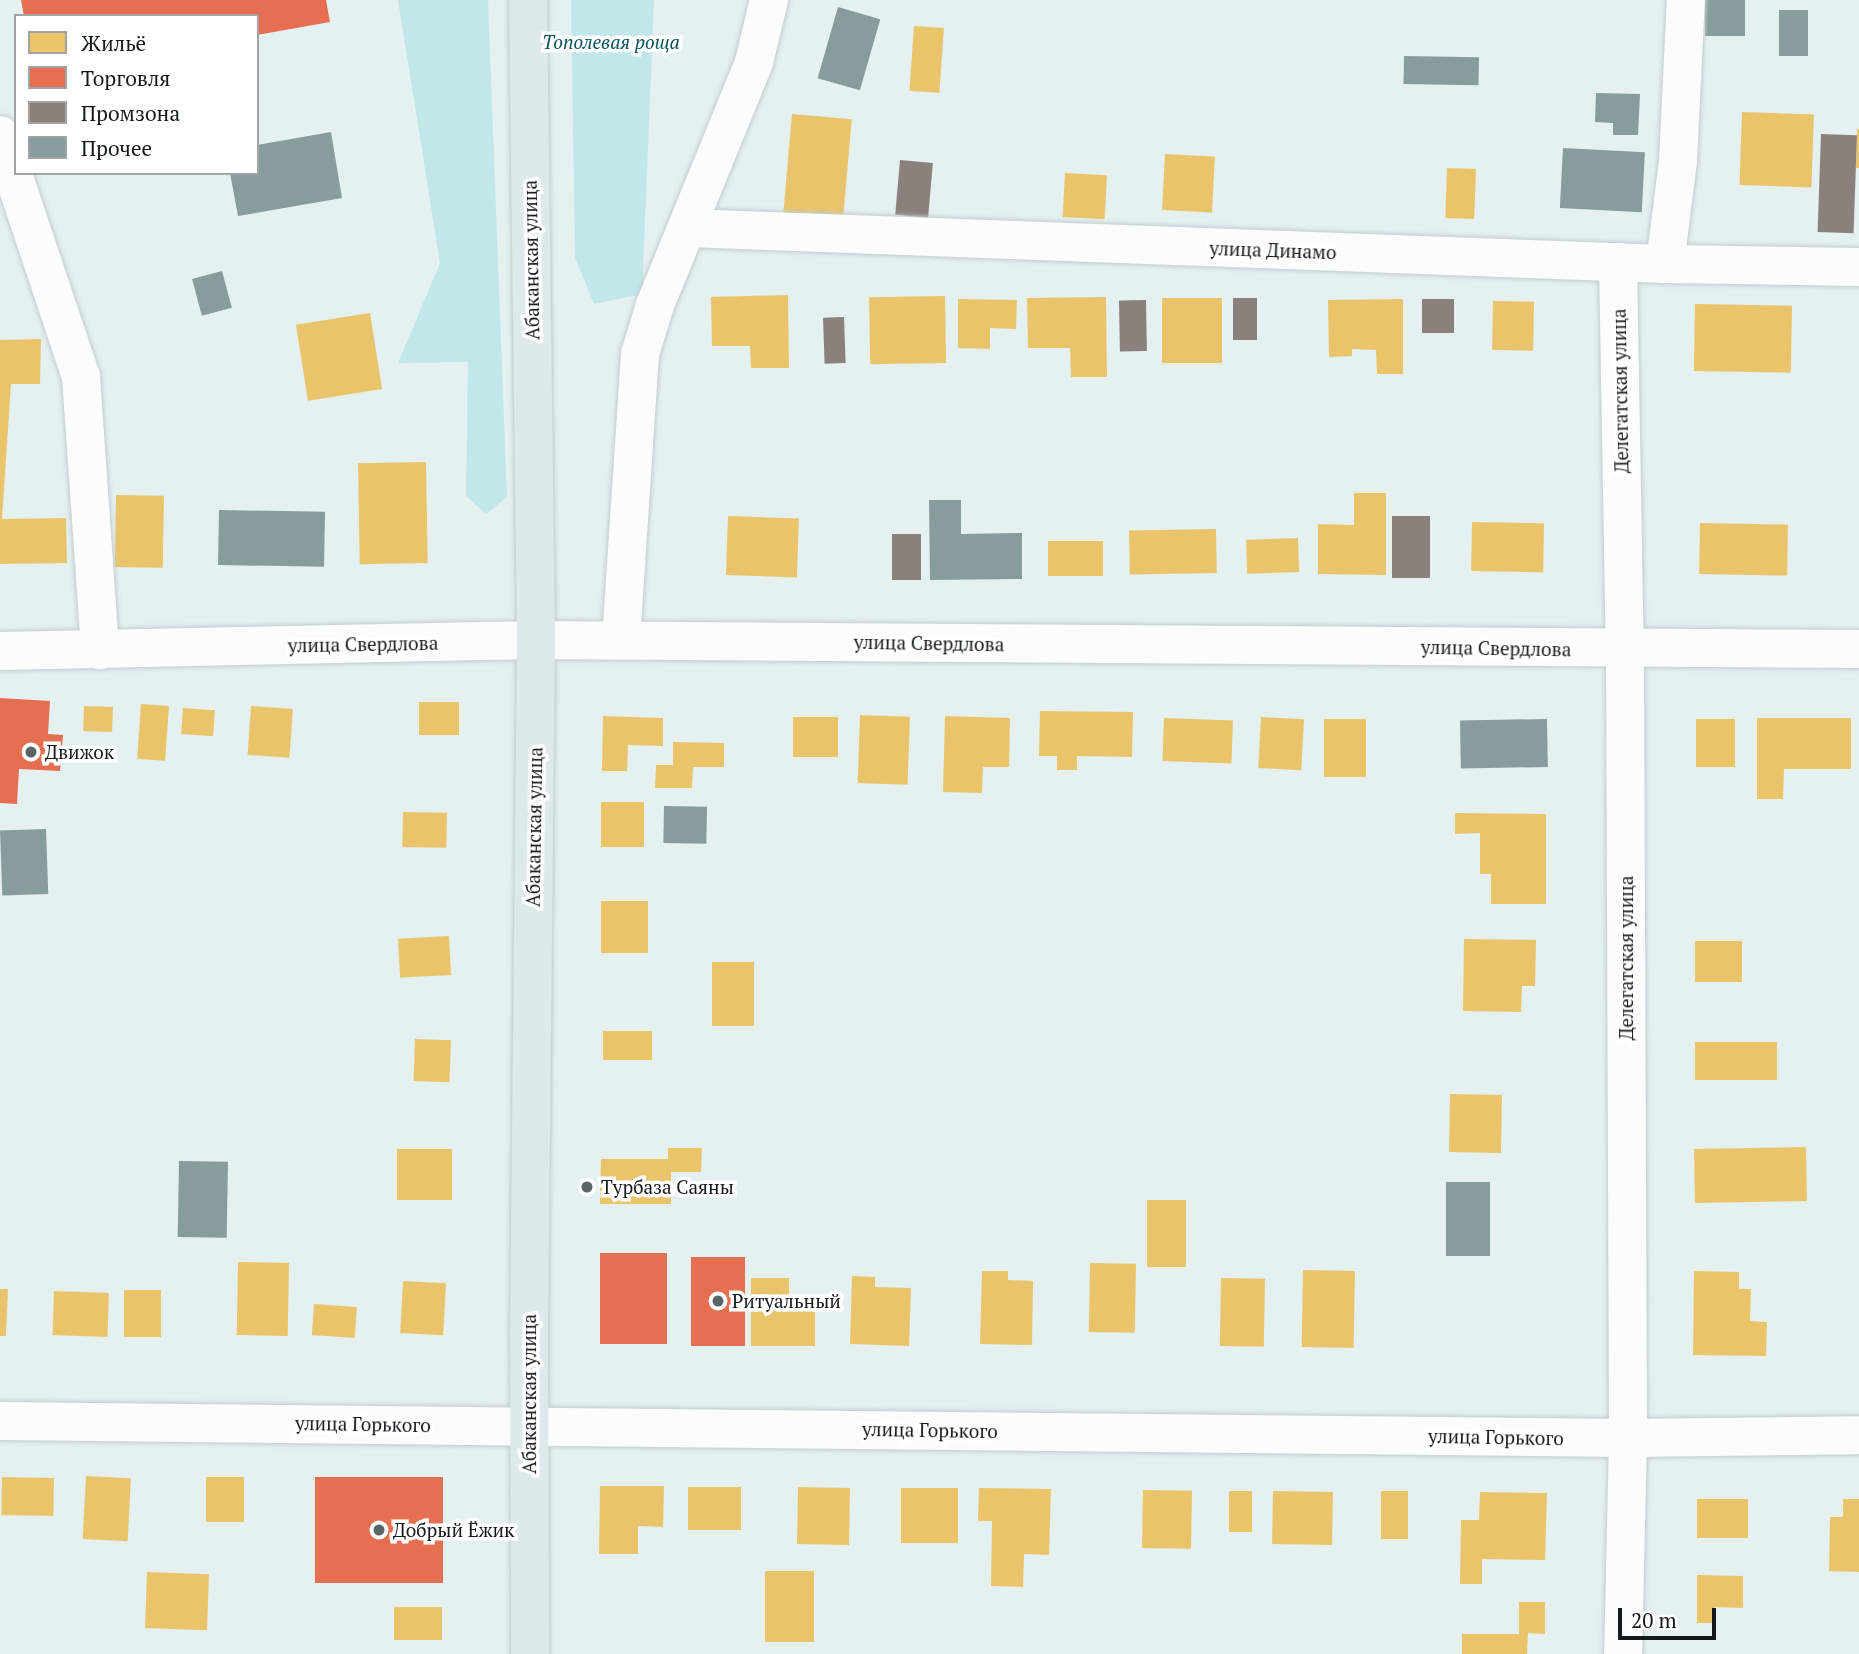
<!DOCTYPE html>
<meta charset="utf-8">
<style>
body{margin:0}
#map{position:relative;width:1859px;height:1654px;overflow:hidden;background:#e5f0f1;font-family:"PT Serif",serif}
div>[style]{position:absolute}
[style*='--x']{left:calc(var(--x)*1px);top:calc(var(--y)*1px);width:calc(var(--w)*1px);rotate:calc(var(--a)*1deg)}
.green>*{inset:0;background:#c1e7eb}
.homes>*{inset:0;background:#e9c46a;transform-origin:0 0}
.shops>*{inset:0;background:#e76f51;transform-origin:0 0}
.industry>*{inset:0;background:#8a817c;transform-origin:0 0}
.building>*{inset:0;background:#869c9d;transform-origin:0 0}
.roads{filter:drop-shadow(0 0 2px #c3cccd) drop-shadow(0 0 2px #c3cccd)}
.minor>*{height:38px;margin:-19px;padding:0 19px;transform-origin:19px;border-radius:19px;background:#fbfdfd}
.major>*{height:38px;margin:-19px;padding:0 19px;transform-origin:19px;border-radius:19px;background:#dee9ea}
.dots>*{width:19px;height:19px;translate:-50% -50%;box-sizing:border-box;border:4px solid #fff;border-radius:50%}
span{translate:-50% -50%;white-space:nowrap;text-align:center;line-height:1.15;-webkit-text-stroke:7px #fff;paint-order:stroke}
.park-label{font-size:19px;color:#085358;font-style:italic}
.street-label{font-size:19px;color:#131a1b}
.poi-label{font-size:19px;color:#131a1b}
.left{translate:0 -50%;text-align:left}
.legend{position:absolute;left:14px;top:14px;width:245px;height:161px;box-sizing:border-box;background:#fff;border:2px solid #a1a3a4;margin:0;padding:9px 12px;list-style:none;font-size:21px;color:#131a1b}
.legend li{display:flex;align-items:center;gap:14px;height:35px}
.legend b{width:35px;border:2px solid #a1a3a4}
.scale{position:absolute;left:1618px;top:1608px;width:98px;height:32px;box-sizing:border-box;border:4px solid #131a1b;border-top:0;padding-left:9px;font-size:21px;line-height:24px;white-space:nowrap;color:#131a1b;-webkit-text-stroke:5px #fff;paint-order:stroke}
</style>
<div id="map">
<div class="green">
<div style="clip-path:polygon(398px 0,488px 0,507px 497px,486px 514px,466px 496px,468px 362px,398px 363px,440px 263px)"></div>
<div style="clip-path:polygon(571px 0,654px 0,642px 294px,594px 304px,575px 258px)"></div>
</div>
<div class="homes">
<div style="left:914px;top:26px;width:30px;height:65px;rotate:4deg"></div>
<div style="left:1742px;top:112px;width:72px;height:73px;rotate:2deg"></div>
<div style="left:792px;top:114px;width:60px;height:100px;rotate:5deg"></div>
<div style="clip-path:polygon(1857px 129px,1859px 129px,1859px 168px,1856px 168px)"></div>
<div style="left:1165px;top:154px;width:50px;height:56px;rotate:3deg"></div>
<div style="left:1447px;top:168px;width:29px;height:50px;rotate:2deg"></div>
<div style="left:1065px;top:173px;width:42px;height:44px;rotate:3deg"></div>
<div style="clip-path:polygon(788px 295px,789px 368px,751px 368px,750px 346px,712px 346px,711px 297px)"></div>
<div style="left:945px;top:296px;width:67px;height:76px;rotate:89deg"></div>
<div style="clip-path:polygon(1106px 297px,1107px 377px,1071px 377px,1070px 348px,1028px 348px,1027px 298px)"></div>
<div style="left:1162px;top:298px;width:60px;height:65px"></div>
<div style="clip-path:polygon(958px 299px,1017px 300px,1016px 329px,990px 328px,990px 349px,958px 348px)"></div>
<div style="clip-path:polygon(1403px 299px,1403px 374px,1377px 374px,1376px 350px,1352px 349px,1352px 356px,1329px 357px,1328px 300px)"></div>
<div style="left:1493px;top:301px;width:41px;height:49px;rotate:1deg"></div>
<div style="left:1695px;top:304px;width:97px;height:67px;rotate:1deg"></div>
<div style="left:370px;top:313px;width:77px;height:75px;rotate:81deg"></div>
<div style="clip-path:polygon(41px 339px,40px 384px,11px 384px,2px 519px,66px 518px,67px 563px,0 564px,0 340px)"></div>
<div style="left:426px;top:462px;width:101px;height:68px;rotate:89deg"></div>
<div style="clip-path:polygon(1354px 493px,1386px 493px,1386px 575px,1318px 574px,1318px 524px,1354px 525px)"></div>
<div style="left:116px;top:495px;width:48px;height:72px;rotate:1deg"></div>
<div style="left:728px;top:516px;width:71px;height:59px;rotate:2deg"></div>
<div style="left:1472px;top:522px;width:72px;height:49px;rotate:1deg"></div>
<div style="left:1700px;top:523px;width:88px;height:51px;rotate:1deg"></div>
<div style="left:1216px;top:529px;width:44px;height:87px;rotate:89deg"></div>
<div style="left:1298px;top:538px;width:34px;height:52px;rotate:88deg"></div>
<div style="left:1048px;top:541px;width:55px;height:35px"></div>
<div style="left:419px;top:702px;width:40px;height:33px"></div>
<div style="left:141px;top:704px;width:28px;height:55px;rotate:4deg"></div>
<div style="left:84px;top:706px;width:29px;height:25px;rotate:2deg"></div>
<div style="left:251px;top:706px;width:42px;height:49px;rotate:4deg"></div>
<div style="left:183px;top:708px;width:32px;height:26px;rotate:4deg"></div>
<div style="clip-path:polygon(1040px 711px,1133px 712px,1132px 757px,1077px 756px,1077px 770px,1057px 770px,1057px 756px,1039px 756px)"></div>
<div style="left:860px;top:715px;width:50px;height:68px;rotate:2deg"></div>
<div style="clip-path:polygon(603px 716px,663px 718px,663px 746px,628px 745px,627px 771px,602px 771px)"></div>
<div style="clip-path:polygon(945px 716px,1010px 718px,1009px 767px,983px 767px,982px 793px,943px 792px)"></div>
<div style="left:793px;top:717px;width:45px;height:40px"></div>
<div style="left:1261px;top:717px;width:43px;height:51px;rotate:3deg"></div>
<div style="left:1164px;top:718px;width:69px;height:43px;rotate:2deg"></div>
<div style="clip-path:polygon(1757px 718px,1851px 718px,1851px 769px,1784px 769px,1783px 799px,1757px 799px)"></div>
<div style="left:1324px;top:719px;width:42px;height:58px"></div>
<div style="left:1696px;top:719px;width:39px;height:48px"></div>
<div style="clip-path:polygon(673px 742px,724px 743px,724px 767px,693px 767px,692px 788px,655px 788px,656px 765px,673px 765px)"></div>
<div style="left:601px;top:802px;width:43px;height:45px"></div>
<div style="left:403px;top:812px;width:44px;height:35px;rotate:1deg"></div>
<div style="clip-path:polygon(1455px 813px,1546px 814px,1546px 904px,1491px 904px,1491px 874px,1480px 874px,1480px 833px,1455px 834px)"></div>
<div style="left:648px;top:901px;width:52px;height:47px;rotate:90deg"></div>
<div style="left:449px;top:936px;width:39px;height:51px;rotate:87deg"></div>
<div style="clip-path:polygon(1464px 939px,1536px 940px,1535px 986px,1522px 986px,1521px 1012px,1463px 1011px)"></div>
<div style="left:1695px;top:941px;width:47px;height:41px"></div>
<div style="left:712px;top:962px;width:42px;height:64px"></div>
<div style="left:603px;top:1031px;width:49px;height:29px"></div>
<div style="left:415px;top:1039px;width:36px;height:42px;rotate:2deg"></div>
<div style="left:1695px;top:1042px;width:82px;height:38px"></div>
<div style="left:1450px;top:1094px;width:52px;height:58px;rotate:1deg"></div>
<div style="left:1806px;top:1147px;width:54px;height:112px;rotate:89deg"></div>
<div style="clip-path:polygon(668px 1148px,702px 1148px,701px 1172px,671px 1172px,671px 1204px,600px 1204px,601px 1159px,668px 1159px)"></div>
<div style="left:452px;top:1149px;width:51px;height:55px;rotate:90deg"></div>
<div style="left:1147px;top:1200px;width:39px;height:67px"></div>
<div style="left:238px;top:1262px;width:51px;height:73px;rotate:1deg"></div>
<div style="left:1090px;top:1263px;width:46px;height:69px;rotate:1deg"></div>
<div style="left:1303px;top:1270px;width:52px;height:77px;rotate:1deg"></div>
<div style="clip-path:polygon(982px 1271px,1008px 1271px,1008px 1280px,1033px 1281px,1032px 1345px,980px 1344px)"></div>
<div style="clip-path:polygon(1694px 1271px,1739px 1272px,1739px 1289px,1751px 1289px,1750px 1321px,1767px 1322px,1766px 1356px,1693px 1355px)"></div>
<div style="clip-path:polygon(852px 1276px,875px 1277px,875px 1287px,911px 1288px,909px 1346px,850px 1344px)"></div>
<div style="clip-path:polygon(751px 1278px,789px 1278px,789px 1302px,815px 1302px,815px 1346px,751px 1346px)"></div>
<div style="left:1221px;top:1278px;width:44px;height:68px;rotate:1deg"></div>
<div style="left:403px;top:1281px;width:43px;height:52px;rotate:3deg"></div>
<div style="clip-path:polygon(0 1289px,8px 1289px,6px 1336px,0 1336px)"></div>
<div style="left:124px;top:1290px;width:37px;height:47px"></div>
<div style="left:54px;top:1291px;width:55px;height:44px;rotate:2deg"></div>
<div style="left:314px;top:1304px;width:43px;height:31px;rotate:4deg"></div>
<div style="left:86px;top:1476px;width:45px;height:63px;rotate:3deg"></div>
<div style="left:2px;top:1477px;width:52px;height:38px;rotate:1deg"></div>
<div style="left:206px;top:1477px;width:38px;height:45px"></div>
<div style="clip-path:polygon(600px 1486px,664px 1486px,663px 1527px,638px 1526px,638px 1554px,599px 1554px)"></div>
<div style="left:688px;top:1487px;width:53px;height:43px"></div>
<div style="left:798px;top:1487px;width:52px;height:57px;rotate:1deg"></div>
<div style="left:901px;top:1488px;width:57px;height:55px"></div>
<div style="clip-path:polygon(979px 1488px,1051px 1489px,1049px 1555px,1024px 1554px,1023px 1587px,991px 1586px,992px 1521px,978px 1521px)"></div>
<div style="left:1143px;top:1490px;width:49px;height:58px;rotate:1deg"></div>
<div style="left:1229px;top:1491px;width:23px;height:41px"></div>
<div style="left:1273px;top:1491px;width:60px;height:53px;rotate:1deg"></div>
<div style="left:1408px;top:1491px;width:48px;height:27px;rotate:90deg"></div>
<div style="clip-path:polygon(1480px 1492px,1547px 1493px,1545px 1560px,1482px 1559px,1482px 1584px,1460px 1584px,1461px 1520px,1479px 1520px)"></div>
<div style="left:1697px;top:1499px;width:51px;height:39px"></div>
<div style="clip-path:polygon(1843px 1499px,1859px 1499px,1859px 1572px,1829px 1571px,1830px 1517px,1843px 1517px)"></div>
<div style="left:814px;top:1571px;width:71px;height:49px;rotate:90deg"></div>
<div style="left:147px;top:1572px;width:62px;height:56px;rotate:2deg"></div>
<div style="clip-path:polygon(1697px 1575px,1743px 1576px,1743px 1608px,1715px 1607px,1715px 1623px,1697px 1623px)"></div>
<div style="clip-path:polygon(1519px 1602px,1545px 1602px,1545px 1634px,1528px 1633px,1527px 1654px,1462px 1654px,1462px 1634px,1519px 1634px)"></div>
<div style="left:394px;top:1607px;width:48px;height:33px"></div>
</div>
<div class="shops">
<div style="clip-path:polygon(21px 0,326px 0,330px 22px,257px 35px,257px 16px,24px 16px)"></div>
<div style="clip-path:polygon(0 698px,50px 701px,48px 734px,63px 735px,60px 771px,19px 769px,17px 804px,0 803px)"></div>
<div style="left:600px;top:1253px;width:67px;height:91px"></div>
<div style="left:691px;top:1257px;width:54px;height:89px"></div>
<div style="left:315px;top:1477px;width:128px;height:106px"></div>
</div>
<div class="industry">
<div style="left:1821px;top:134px;width:36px;height:98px;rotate:2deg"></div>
<div style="left:900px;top:160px;width:33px;height:55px;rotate:5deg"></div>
<div style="left:1233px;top:298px;width:24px;height:42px"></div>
<div style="left:1422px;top:299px;width:32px;height:34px"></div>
<div style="left:1146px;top:300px;width:51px;height:27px;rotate:89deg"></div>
<div style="left:844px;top:317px;width:46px;height:21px;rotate:88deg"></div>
<div style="left:1392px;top:516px;width:38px;height:62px"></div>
<div style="left:892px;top:534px;width:29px;height:46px"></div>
</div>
<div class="building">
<div style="left:1705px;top:0;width:40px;height:36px"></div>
<div style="left:838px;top:7px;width:44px;height:74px;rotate:16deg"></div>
<div style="left:1779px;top:10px;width:29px;height:46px"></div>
<div style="left:1404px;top:56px;width:75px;height:28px;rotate:1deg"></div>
<div style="clip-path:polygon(1596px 93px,1640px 94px,1638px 135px,1613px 135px,1613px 123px,1595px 122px)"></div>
<div style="clip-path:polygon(331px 132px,342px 198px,238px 216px,230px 173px,257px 173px,257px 145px)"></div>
<div style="left:1563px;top:148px;width:82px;height:60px;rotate:3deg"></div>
<div style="left:222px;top:271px;width:38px;height:31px;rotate:75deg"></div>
<div style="clip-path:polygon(929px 500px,961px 500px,961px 534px,1022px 533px,1022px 579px,930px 580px)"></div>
<div style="left:219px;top:510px;width:106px;height:55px;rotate:1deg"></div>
<div style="left:1547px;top:719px;width:48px;height:87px;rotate:89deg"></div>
<div style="left:664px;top:806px;width:43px;height:37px;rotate:1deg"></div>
<div style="left:46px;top:829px;width:65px;height:46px;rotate:88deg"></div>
<div style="left:179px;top:1161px;width:49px;height:76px;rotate:1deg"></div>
<div style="left:1446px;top:1182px;width:44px;height:74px"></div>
</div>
<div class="roads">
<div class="minor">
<div style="--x:0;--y:135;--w:255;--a:71.5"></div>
<div style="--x:81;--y:377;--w:274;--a:86"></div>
<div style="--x:687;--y:228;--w:979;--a:2.11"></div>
<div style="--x:1665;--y:264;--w:194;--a:0.9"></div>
<div style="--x:1618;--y:262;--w:388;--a:89"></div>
<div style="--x:1625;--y:650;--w:788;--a:89.78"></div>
<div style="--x:1628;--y:1438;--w:216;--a:91.3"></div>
<div style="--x:1665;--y:264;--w:104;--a:-82.8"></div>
<div style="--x:1678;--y:161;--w:161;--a:-87.2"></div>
<div style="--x:621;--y:640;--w:287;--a:-86.2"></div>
<div style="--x:640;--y:354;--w:51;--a:-73"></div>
<div style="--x:655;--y:305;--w:262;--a:-67.8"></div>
<div style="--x:754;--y:62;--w:64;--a:-76.4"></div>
<div style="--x:0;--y:651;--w:536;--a:-1.18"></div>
<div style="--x:536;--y:640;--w:1323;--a:0.39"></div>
<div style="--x:0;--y:1421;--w:1628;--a:0.6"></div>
<div style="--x:1628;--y:1438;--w:231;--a:-0.7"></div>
</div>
<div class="major">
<div style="--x:528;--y:0;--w:640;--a:89.28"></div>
<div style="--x:536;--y:640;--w:694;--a:90.58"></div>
<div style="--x:529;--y:1334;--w:320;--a:89.8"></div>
</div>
</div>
<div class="dots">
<div style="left:31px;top:752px;background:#5c6566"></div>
<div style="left:587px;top:1187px;background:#5c6566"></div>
<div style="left:718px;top:1301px;background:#5c6566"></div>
<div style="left:379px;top:1530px;background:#5c6566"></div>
</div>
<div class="park-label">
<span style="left:611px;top:42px">Тополевая роща</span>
</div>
<div class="street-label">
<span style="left:1273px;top:250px;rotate:2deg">улица Динамо</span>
<span style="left:531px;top:260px;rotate:-91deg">Абаканская улица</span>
<span style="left:1620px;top:391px;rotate:-91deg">Делегатская улица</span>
<span style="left:929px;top:643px;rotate:1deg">улица Свердлова</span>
<span style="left:363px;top:644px;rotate:-1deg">улица Свердлова</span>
<span style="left:1496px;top:648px;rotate:1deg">улица Свердлова</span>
<span style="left:534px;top:827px;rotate:-89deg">Абаканская улица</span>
<span style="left:1626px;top:958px;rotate:-90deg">Делегатская улица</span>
<span style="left:529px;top:1394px;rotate:-90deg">Абаканская улица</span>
<span style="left:363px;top:1424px;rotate:1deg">улица Горького</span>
<span style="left:930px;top:1430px;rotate:1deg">улица Горького</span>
<span style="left:1496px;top:1437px;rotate:1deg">улица Горького</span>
</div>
<div class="poi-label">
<span class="left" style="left:45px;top:752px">Движок</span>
<span class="left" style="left:601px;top:1187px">Турбаза Саяны</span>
<span class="left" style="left:732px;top:1301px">Ритуальный</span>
<span class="left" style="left:393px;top:1530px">Добрый Ёжик</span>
</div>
<ul class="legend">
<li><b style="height:19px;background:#e9c46a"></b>Жильё</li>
<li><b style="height:19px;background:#e76f51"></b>Торговля</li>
<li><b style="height:19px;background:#8a817c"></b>Промзона</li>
<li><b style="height:19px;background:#869c9d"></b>Прочее</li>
</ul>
<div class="scale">20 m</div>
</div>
